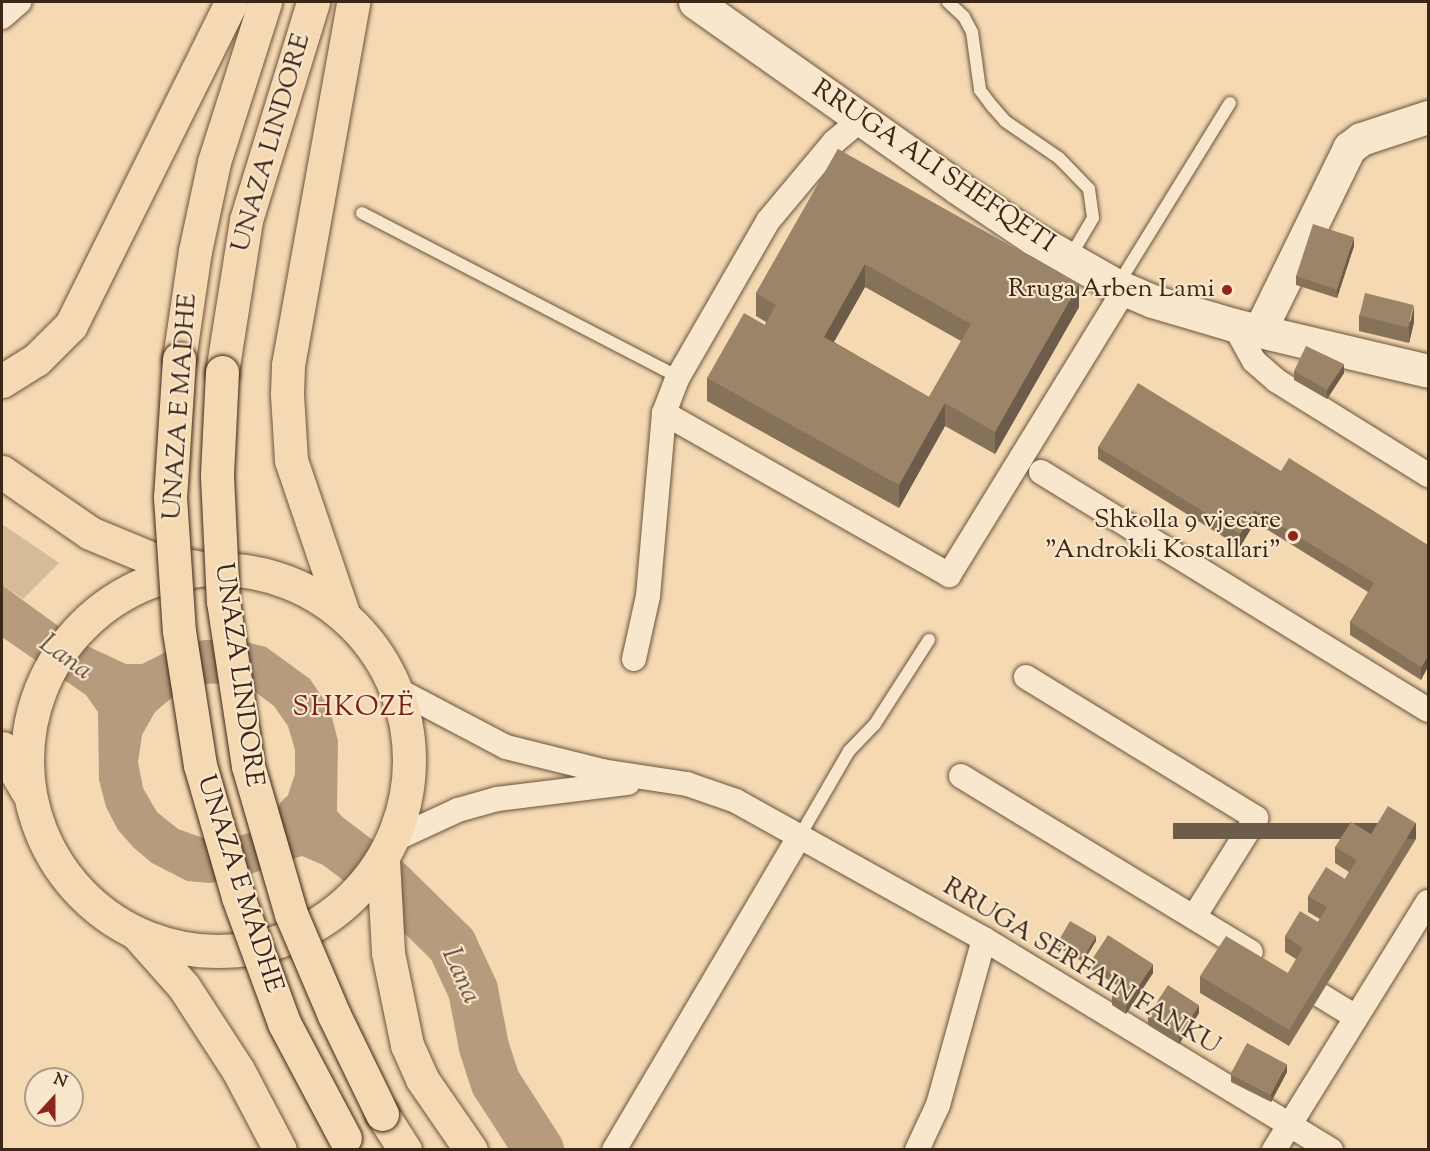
<!DOCTYPE html>
<meta charset="utf-8">
<style>
body{margin:0}
#map{position:relative;width:1430px;height:1151px;overflow:hidden;background:#f5d9b2;font-family:"Sorts Mill Goudy",serif}
div>[style]{position:absolute}
[style*='--x']{left:calc(var(--x)*1px);top:calc(var(--y)*1px);width:calc(var(--w)*1px);rotate:calc(var(--a)*1deg)}
.green>*{inset:0;background:#d6bb98}
.water>*{inset:0;background:#b69c7d}
.river>*{height:50px;margin:-25px;padding:0 25px;transform-origin:25px;border-radius:25px;background:#b69c7d}
.roads{filter:drop-shadow(0 0 2px #6a543e) drop-shadow(0 0 2px #6a543e)}
.lane>*{height:12px;margin:-6px;padding:0 6px;transform-origin:6px;border-radius:6px;background:#f8e6cd}
.street>*{height:24px;margin:-12px;padding:0 12px;transform-origin:12px;border-radius:12px;background:#f8e6cd}
.secondary>*{height:33px;margin:-16.5px;padding:0 16.5px;transform-origin:16.5px;border-radius:16.5px;background:#f8e6cd}
.primary>*{height:33px;margin:-16.5px;padding:0 16.5px;transform-origin:16.5px;border-radius:16.5px;background:#f5d9b2}
.highway>*{height:33px;margin:-16.5px;padding:0 16.5px;transform-origin:16.5px;border-radius:16.5px;background:#f5d9b2}
.highway>.ring{margin:-16.5px;padding:0;box-sizing:content-box;background:none;border:33px solid #f5d9b2;border-radius:50%}
.bridges{filter:drop-shadow(0 0 2px #3c2717) drop-shadow(0 0 2px #3c2717)}
.highway-bridge>*{height:33px;margin:-16.5px;padding:0 16.5px;transform-origin:16.5px;border-radius:16.5px;background:#f5d9b2}
.wall>*{inset:0;background:#867259}
.shaded-wall>*{inset:0;background:#6d5c49;transform-origin:0 0}
.building>*{inset:0;background:#9c8468;transform-origin:0 0}
.dots>*{width:16px;height:16px;translate:-50% -50%;box-sizing:border-box;border:3px solid #f8e6cd;border-radius:50%}
span{translate:-50% -50%;white-space:nowrap;text-align:center;line-height:1.15;-webkit-text-stroke:4.5px #f8e6cd;paint-order:stroke}
.street-label{font-size:26px;color:#3c2717}
.poi-label{font-size:26px;color:#3c2717}
.right{translate:-100% -50%;text-align:right}
.water-label{font-size:27px;color:#614a36;font-style:italic}
.quarter-label{font-size:28px;color:#7a1f14;letter-spacing:1.5px}
.frame{position:absolute;inset:0;border:3px solid #3c2717;pointer-events:none}
.north{position:absolute;left:24px;top:1067px;width:60px;height:60px;box-sizing:border-box;background:#f8e6cd;border:2px solid #ad9a84;border-radius:50%;rotate:21deg;font-size:16px;font-weight:700;line-height:24px;text-align:center;color:#3c2717}
.north::after{content:'';display:block;margin:auto;width:21px;height:27px;background:#8f2418;clip-path:polygon(50% 0,100% 100%,50% 72%,0 100%)}
</style>
<div id="map">
<div class="green">
<div style="clip-path:polygon(2px 524px,59px 563px,23px 599px,2px 585px)"></div>
</div>
<div class="water">
<div style="clip-path:polygon(evenodd,2px 585px,83px 644px,126px 664px,142px 664px,178px 646px,204px 640px,235px 639px,266px 647px,310px 679px,330px 709px,338px 741px,337px 811px,358px 836px,335px 870px,302px 856px,236px 879px,210px 883px,187px 881px,152px 863px,134px 848px,118px 830px,106px 807px,99px 780px,98px 712px,86px 695px,2px 637px,2px 585px,228px 683px,254px 691px,274px 706px,288px 726px,295px 750px,295px 774px,287px 798px,272px 818px,252px 832px,228px 839px,203px 838px,178px 829px,157px 812px,143px 788px,138px 762px,142px 735px,155px 712px,176px 694px,201px 684px,228px 683px)"></div>
</div>
<div class="river">
<div style="--x:301;--y:817;--w:113;--a:37.1"></div>
<div style="--x:391;--y:885;--w:86;--a:44.5"></div>
<div style="--x:452;--y:945;--w:50;--a:65"></div>
<div style="--x:473;--y:990;--w:58;--a:79.1"></div>
<div style="--x:484;--y:1047;--w:38;--a:72"></div>
<div style="--x:496;--y:1083;--w:80;--a:57.3"></div>
</div>
<div class="roads">
<div class="lane">
<div style="--x:948;--y:2;--w:22;--a:43"></div>
<div style="--x:964;--y:17;--w:17;--a:62"></div>
<div style="--x:972;--y:32;--w:59;--a:82.1"></div>
<div style="--x:980;--y:90;--w:21;--a:53"></div>
<div style="--x:993;--y:107;--w:18;--a:49"></div>
<div style="--x:1005;--y:121;--w:65;--a:34.4"></div>
<div style="--x:1059;--y:158;--w:43;--a:45.9"></div>
<div style="--x:1089;--y:189;--w:29;--a:82"></div>
<div style="--x:1093;--y:218;--w:45;--a:120.5"></div>
<div style="--x:362;--y:213;--w:356;--a:27.4"></div>
<div style="--x:1117;--y:286;--w:215;--a:-58.3"></div>
<div style="--x:798;--y:839;--w:102;--a:-59.9"></div>
<div style="--x:849;--y:751;--w:37;--a:-46"></div>
<div style="--x:875;--y:724;--w:100;--a:-57.3"></div>
</div>
<div class="street">
<div style="--x:2;--y:17;--w:23;--a:-41"></div>
<div style="--x:1234;--y:325;--w:41;--a:60.9"></div>
<div style="--x:1254;--y:361;--w:30;--a:41"></div>
<div style="--x:1277;--y:381;--w:178;--a:31.9"></div>
<div style="--x:664;--y:413;--w:328;--a:29.6"></div>
<div style="--x:949;--y:575;--w:336;--a:-58.4"></div>
<div style="--x:1041;--y:472;--w:454;--a:31.6"></div>
<div style="--x:634;--y:659;--w:65;--a:-77.5"></div>
<div style="--x:648;--y:596;--w:184;--a:-85"></div>
<div style="--x:664;--y:413;--w:39;--a:-69"></div>
<div style="--x:678;--y:377;--w:180;--a:-60"></div>
<div style="--x:768;--y:221;--w:103;--a:-50.1"></div>
<div style="--x:834;--y:142;--w:34;--a:-40"></div>
<div style="--x:1026;--y:677;--w:270;--a:31.5"></div>
<div style="--x:1256;--y:818;--w:117;--a:122.1"></div>
<div style="--x:396;--y:689;--w:124;--a:27.8"></div>
<div style="--x:506;--y:747;--w:99;--a:14"></div>
<div style="--x:602;--y:771;--w:86;--a:8.7"></div>
<div style="--x:687;--y:784;--w:52;--a:19.1"></div>
<div style="--x:736;--y:801;--w:284;--a:29.1"></div>
<div style="--x:984;--y:939;--w:406;--a:31.3"></div>
<div style="--x:961;--y:776;--w:339;--a:31.3"></div>
<div style="--x:393;--y:840;--w:72;--a:-24.8"></div>
<div style="--x:458;--y:810;--w:41;--a:-15.8"></div>
<div style="--x:497;--y:799;--w:132;--a:-7"></div>
<div style="--x:1320;--y:995;--w:42;--a:31.4"></div>
<div style="--x:614;--y:1150;--w:361;--a:-59.4"></div>
<div style="--x:917;--y:1150;--w:50;--a:-65"></div>
<div style="--x:938;--y:1105;--w:172;--a:-74.5"></div>
<div style="--x:1274;--y:1150;--w:292;--a:-58.2"></div>
</div>
<div class="secondary">
<div style="--x:695;--y:2;--w:321;--a:35.2"></div>
<div style="--x:957;--y:187;--w:92;--a:33.9"></div>
<div style="--x:1033;--y:238;--w:97;--a:29.7"></div>
<div style="--x:1117;--y:286;--w:38;--a:23"></div>
<div style="--x:1152;--y:301;--w:85;--a:16.3"></div>
<div style="--x:1234;--y:325;--w:199;--a:13.3"></div>
<div style="--x:1260;--y:330;--w:203;--a:-63.9"></div>
<div style="--x:1349;--y:148;--w:15;--a:-37"></div>
<div style="--x:1361;--y:139;--w:71;--a:-18.2"></div>
</div>
<div class="primary">
<div style="--x:2;--y:472;--w:107;--a:34.7"></div>
<div style="--x:90;--y:533;--w:68;--a:22.4"></div>
<div style="--x:153;--y:559;--w:55;--a:10.5"></div>
<div style="--x:2;--y:748;--w:50;--a:59.8"></div>
</div>
<div class="highway">
<div style="--x:179;--y:359;--w:109;--a:-81.6"></div>
<div style="--x:195;--y:251;--w:91;--a:-77.9"></div>
<div style="--x:214;--y:162;--w:168;--a:-72.3"></div>
<div style="--x:222;--y:372;--w:154;--a:-81"></div>
<div style="--x:246;--y:220;--w:228;--a:-72.9"></div>
<div style="--x:2;--y:381;--w:40;--a:-32"></div>
<div style="--x:36;--y:360;--w:49;--a:-45"></div>
<div style="--x:71;--y:325;--w:360;--a:-63.6"></div>
<div class="ring" style="left:27px;top:569px;width:349px;height:349px"></div>
<div style="--x:344;--y:616;--w:165;--a:-108.8"></div>
<div style="--x:291;--y:460;--w:66;--a:-93.5"></div>
<div style="--x:287;--y:394;--w:29;--a:-88"></div>
<div style="--x:288;--y:365;--w:369;--a:-79.8"></div>
<div style="--x:383;--y:860;--w:93;--a:86.9"></div>
<div style="--x:388;--y:953;--w:94;--a:78.3"></div>
<div style="--x:407;--y:1045;--w:37;--a:66"></div>
<div style="--x:422;--y:1079;--w:86;--a:55.4"></div>
<div style="--x:138;--y:935;--w:69;--a:48.5"></div>
<div style="--x:184;--y:987;--w:99;--a:57"></div>
<div style="--x:238;--y:1070;--w:90;--a:62.3"></div>
<div style="--x:382;--y:1114;--w:43;--a:57.4"></div>
</div>
</div>
<div class="bridges">
<div class="highway-bridge">
<div style="--x:179;--y:359;--w:138;--a:93.7"></div>
<div style="--x:170;--y:497;--w:134;--a:86.2"></div>
<div style="--x:179;--y:631;--w:136;--a:81.1"></div>
<div style="--x:200;--y:765;--w:137;--a:73.9"></div>
<div style="--x:238;--y:897;--w:134;--a:69.9"></div>
<div style="--x:284;--y:1023;--w:130;--a:62.1"></div>
<div style="--x:222;--y:372;--w:104;--a:92.8"></div>
<div style="--x:217;--y:476;--w:125;--a:87.3"></div>
<div style="--x:223;--y:601;--w:167;--a:81.4"></div>
<div style="--x:248;--y:766;--w:154;--a:73.8"></div>
<div style="--x:291;--y:914;--w:110;--a:66.9"></div>
<div style="--x:334;--y:1015;--w:110;--a:64.1"></div>
</div>
</div>
<div class="wall">
<div style="clip-path:polygon(evenodd,838px 149px,1079px 307px,995px 454px,945px 426px,899px 508px,707px 401px,707px 378px,765px 325px,766px 322px,756px 316px,756px 293px,838px 149px,865px 287px,961px 341px,929px 397px,834px 342px,865px 287px)"></div>
<div style="clip-path:polygon(1354px 246px,1337px 298px,1296px 285px,1296px 276px)"></div>
<div style="clip-path:polygon(1359px 315px,1414px 322px,1409px 343px,1359px 331px)"></div>
<div style="clip-path:polygon(1294px 371px,1344px 373px,1327px 399px,1294px 380px)"></div>
<div style="clip-path:polygon(1098px 447px,1281px 471px,1428px 545px,1421px 680px,1350px 635px,1350px 622px,1368px 592px,1255px 522px,1240px 547px,1098px 459px)"></div>
<div style="clip-path:polygon(1371px 834px,1416px 839px,1289px 1046px,1200px 993px,1200px 976px,1288px 973px,1296px 959px,1285px 952px,1285px 936px,1318px 922px,1320px 919px,1308px 912px,1308px 896px,1345px 879px,1349px 872px,1335px 863px,1335px 847px)"></div>
<div style="clip-path:polygon(1096px 941px,1083px 962px,1057px 947px,1057px 943px)"></div>
<div style="clip-path:polygon(1091px 961px,1153px 973px,1126px 1014px,1112px 1005px,1112px 996px,1118px 986px,1091px 969px)"></div>
<div style="clip-path:polygon(1199px 1013px,1179px 1044px,1148px 1025px,1148px 1016px)"></div>
<div style="clip-path:polygon(1287px 1072px,1271px 1102px,1231px 1082px,1231px 1074px)"></div>
</div>
<div class="shaded-wall">
<div style="clip-path:polygon(1354px 237px,1354px 246px,1337px 298px,1337px 290px)"></div>
<div style="clip-path:polygon(865px 264px,865px 287px,824px 359px,824px 337px)"></div>
<div style="clip-path:polygon(1079px 284px,1079px 307px,995px 454px,995px 432px)"></div>
<div style="clip-path:polygon(1414px 305px,1414px 322px,1409px 343px,1409px 327px)"></div>
<div style="clip-path:polygon(1344px 364px,1344px 373px,1327px 399px,1327px 390px)"></div>
<div style="clip-path:polygon(945px 403px,945px 426px,899px 508px,899px 485px)"></div>
<div style="clip-path:polygon(1255px 510px,1255px 522px,1240px 547px,1240px 534px)"></div>
<div style="clip-path:polygon(1428px 655px,1428px 667px,1421px 680px,1421px 667px)"></div>
<div style="left:1416px;top:823px;width:16px;height:243px;rotate:90deg"></div>
<div style="clip-path:polygon(1096px 936px,1096px 941px,1083px 962px,1083px 958px)"></div>
<div style="clip-path:polygon(1153px 964px,1153px 973px,1126px 1014px,1126px 1006px)"></div>
<div style="clip-path:polygon(1199px 1005px,1199px 1013px,1179px 1044px,1179px 1036px)"></div>
<div style="clip-path:polygon(1287px 1064px,1287px 1072px,1271px 1102px,1271px 1094px)"></div>
</div>
<div class="building">
<div style="clip-path:polygon(evenodd,838px 149px,1079px 284px,995px 432px,945px 403px,899px 485px,707px 378px,744px 313px,765px 325px,776px 305px,756px 293px,838px 149px,865px 264px,971px 324px,929px 397px,824px 337px,865px 264px)"></div>
<div style="left:1313px;top:224px;width:43px;height:55px;rotate:18deg"></div>
<div style="left:1365px;top:293px;width:50px;height:23px;rotate:14deg"></div>
<div style="clip-path:polygon(1306px 346px,1344px 364px,1327px 390px,1294px 371px)"></div>
<div style="clip-path:polygon(1138px 383px,1281px 471px,1289px 458px,1428px 545px,1428px 655px,1421px 667px,1350px 622px,1374px 583px,1255px 510px,1240px 534px,1098px 447px)"></div>
<div style="clip-path:polygon(1388px 806px,1416px 823px,1289px 1030px,1200px 976px,1226px 936px,1288px 973px,1303px 948px,1285px 936px,1300px 911px,1318px 922px,1327px 907px,1308px 896px,1326px 867px,1345px 879px,1357px 860px,1335px 847px,1351px 822px,1371px 834px)"></div>
<div style="left:1070px;top:921px;width:30px;height:26px;rotate:30deg"></div>
<div style="clip-path:polygon(1108px 935px,1153px 964px,1126px 1006px,1112px 996px,1122px 980px,1091px 961px)"></div>
<div style="left:1168px;top:985px;width:37px;height:37px;rotate:33deg"></div>
<div style="left:1247px;top:1043px;width:45px;height:35px;rotate:28deg"></div>
</div>
<div class="dots">
<div style="left:1227px;top:290px;background:#8f2418"></div>
<div style="left:1293px;top:536px;background:#8f2418"></div>
</div>
<div class="street-label">
<span style="left:272px;top:143px;rotate:-74deg">UNAZA LINDORE</span>
<span style="left:933px;top:167px;rotate:34deg">RRUGA ALI SHEFQETI</span>
<span style="left:181px;top:407px;rotate:-86deg">UNAZA E MADHE</span>
<span style="left:238px;top:675px;rotate:82deg">UNAZA LINDORE</span>
<span style="left:239px;top:884px;rotate:72deg">UNAZA E MADHE</span>
<span style="left:1081px;top:967px;rotate:31deg">RRUGA SERFAIN FANKU</span>
</div>
<div class="poi-label">
<span class="right" style="left:1215px;top:290px">Rruga Arben Lami</span>
<span class="right" style="left:1281px;top:536px">Shkolla 9 vjecare<br>"Androkli Kostallari"</span>
</div>
<div class="water-label">
<span style="left:65px;top:658px;rotate:36deg">Lana</span>
<span style="left:460px;top:976px;rotate:66deg">Lana</span>
</div>
<div class="quarter-label">
<span style="left:354px;top:708px">SHKOZË</span>
</div>
<div class="frame"></div>
<div class="north">N</div>
</div>
